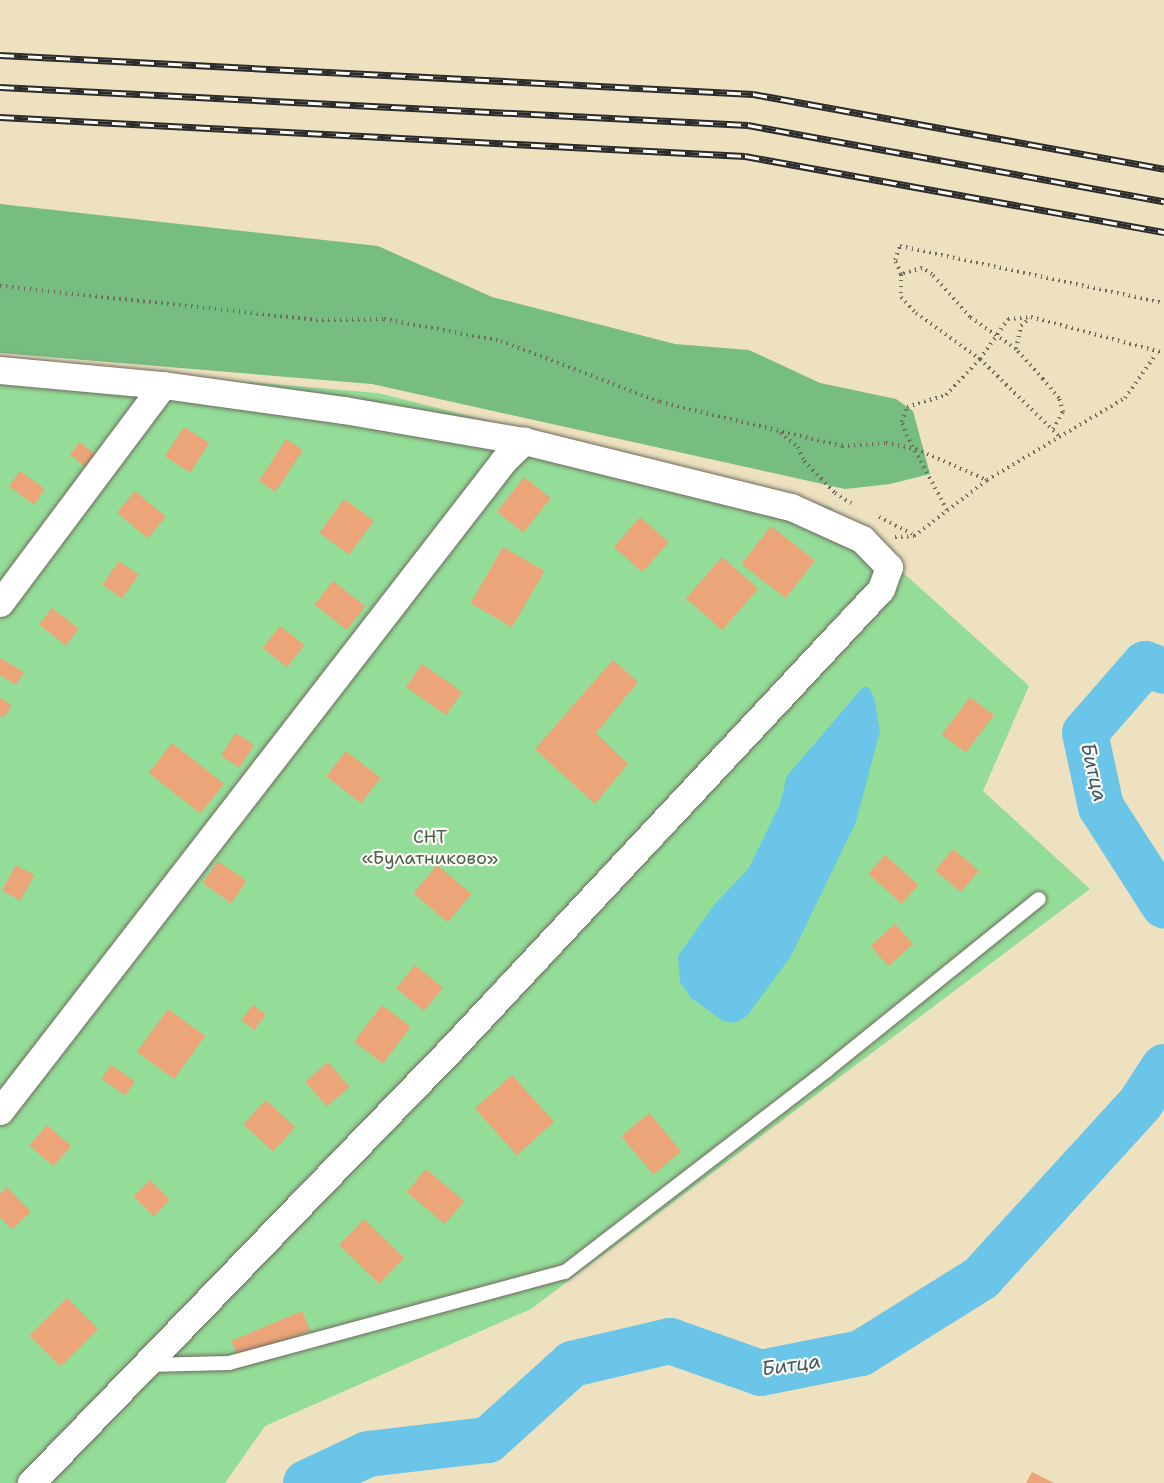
<!DOCTYPE html>
<meta charset="utf-8">
<style>
body{margin:0}
#map{position:relative;width:1164px;height:1483px;overflow:hidden;background:#ede1c0;font-family:"Shantell Sans",sans-serif}
div>[style]{position:absolute}
[style*='--x']{left:calc(var(--x)*1px);top:calc(var(--y)*1px);width:calc(var(--w)*1px);rotate:calc(var(--a)*1deg)}
.green>*{inset:0;background:#94dd98}
.forest>*{inset:0;background:#77bc80}
.water>*{inset:0;background:#6ac5e8}
.river>*{height:46px;margin:-23px;padding:0 23px;transform-origin:23px;border-radius:23px;background:#6ac5e8}
.building>*{inset:0;background:#eba579;transform-origin:0 0}
.path>*{height:4px;margin-top:-2px;transform-origin:0;background:repeating-linear-gradient(90deg,#6f6b5f 0 1.5px,transparent 0 6px)}
.roads{filter:drop-shadow(0 0 2px #6f6b5f) drop-shadow(0 0 2px #6f6b5f)}
.service>*{height:14px;margin:-7px;padding:0 7px;transform-origin:7px;border-radius:7px;background:#fff}
.minor>*{height:27px;margin:-13.5px;padding:0 13.5px;transform-origin:13.5px;border-radius:13.5px;background:#fff}
.rail>*{height:7px;margin-top:-3.5px;transform-origin:0;background:repeating-linear-gradient(90deg,#fdfcf7 0 14px,#2b2b2b 0 28px);box-sizing:border-box;border-block:2px solid #2b2b2b}
span{translate:-50% -50%;white-space:nowrap;text-align:center;line-height:1.15;-webkit-text-stroke:4.5px #fdfcf7;paint-order:stroke}
.park-label{font-size:18px;color:#4a604c}
.water-label{font-size:20px;color:#3e5964;font-style:italic}
</style>
<div id="map">
<div class="green">
<div style="clip-path:polygon(0 361px,378px 393px,830px 507px,1029px 686px,983px 791px,1090px 889px,531px 1309px,265px 1426px,225px 1483px,0 1483px)"></div>
</div>
<div class="forest">
<div style="clip-path:polygon(0 204px,378px 246px,492px 297px,675px 344px,749px 350px,820px 383px,896px 399px,913px 411px,930px 474px,890px 484px,845px 489px,372px 384px,0 353px)"></div>
</div>
<div class="water">
<div style="clip-path:polygon(863px 687px,868px 687px,874px 697px,880px 731px,856px 822px,791px 956px,747px 1016px,735px 1023px,723px 1021px,691px 998px,680px 982px,678px 956px,714px 905px,749px 868px,780px 804px,787px 776px)"></div>
</div>
<div class="river">
<div style="--x:1164;--y:671;--w:20;--a:-160"></div>
<div style="--x:1145;--y:664;--w:91;--a:131"></div>
<div style="--x:1085;--y:733;--w:76;--a:77.8"></div>
<div style="--x:1101;--y:807;--w:117;--a:57.3"></div>
<div style="--x:306;--y:1483;--w:68;--a:-25.1"></div>
<div style="--x:368;--y:1454;--w:121;--a:-6.7"></div>
<div style="--x:488;--y:1440;--w:113;--a:-42.1"></div>
<div style="--x:572;--y:1364;--w:101;--a:-13.2"></div>
<div style="--x:670;--y:1341;--w:96;--a:19.4"></div>
<div style="--x:761;--y:1373;--w:102;--a:-11.3"></div>
<div style="--x:861;--y:1353;--w:142;--a:-32"></div>
<div style="--x:981;--y:1278;--w:236;--a:-47.6"></div>
<div style="--x:1140;--y:1104;--w:44;--a:-57"></div>
</div>
<div class="building">
<div style="left:184px;top:427px;width:30px;height:35px;rotate:33deg"></div>
<div style="left:286px;top:439px;width:20px;height:50px;rotate:33deg"></div>
<div style="left:80px;top:442px;width:19px;height:16px;rotate:39deg"></div>
<div style="left:20px;top:471px;width:31px;height:19px;rotate:36deg"></div>
<div style="left:524px;top:477px;width:34px;height:44px;rotate:38deg"></div>
<div style="left:135px;top:491px;width:40px;height:28px;rotate:40deg"></div>
<div style="left:344px;top:499px;width:37px;height:42px;rotate:36deg"></div>
<div style="left:640px;top:517px;width:38px;height:40px;rotate:41deg"></div>
<div style="left:771px;top:526px;width:56px;height:48px;rotate:38deg"></div>
<div style="left:503px;top:547px;width:48px;height:65px;rotate:30deg"></div>
<div style="left:722px;top:557px;width:48px;height:55px;rotate:41deg"></div>
<div style="left:119px;top:561px;width:24px;height:29px;rotate:35deg"></div>
<div style="left:333px;top:581px;width:41px;height:30px;rotate:38deg"></div>
<div style="left:52px;top:608px;width:34px;height:21px;rotate:38deg"></div>
<div style="left:280px;top:626px;width:31px;height:28px;rotate:38deg"></div>
<div style="clip-path:polygon(0 658px,24px 672px,16px 685px,0 675px)"></div>
<div style="clip-path:polygon(613px 660px,638px 682px,596px 733px,628px 764px,595px 804px,535px 749px)"></div>
<div style="left:422px;top:664px;width:49px;height:28px;rotate:35deg"></div>
<div style="left:970px;top:697px;width:30px;height:47px;rotate:37deg"></div>
<div style="clip-path:polygon(0 698px,12px 706px,3px 718px,0 716px)"></div>
<div style="left:236px;top:733px;width:22px;height:27px;rotate:34deg"></div>
<div style="left:172px;top:743px;width:66px;height:38px;rotate:38deg"></div>
<div style="left:346px;top:751px;width:44px;height:32px;rotate:38deg"></div>
<div style="left:953px;top:849px;width:34px;height:28px;rotate:40deg"></div>
<div style="left:885px;top:855px;width:45px;height:25px;rotate:42deg"></div>
<div style="left:218px;top:861px;width:35px;height:27px;rotate:35deg"></div>
<div style="left:16px;top:865px;width:21px;height:29px;rotate:29deg"></div>
<div style="left:437px;top:865px;width:45px;height:37px;rotate:40deg"></div>
<div style="left:895px;top:924px;width:27px;height:33px;rotate:48deg"></div>
<div style="left:415px;top:965px;width:36px;height:30px;rotate:39deg"></div>
<div style="left:253px;top:1005px;width:16px;height:19px;rotate:38deg"></div>
<div style="left:382px;top:1005px;width:36px;height:46px;rotate:37deg"></div>
<div style="left:168px;top:1009px;width:46px;height:53px;rotate:36deg"></div>
<div style="left:328px;top:1062px;width:33px;height:30px;rotate:49deg"></div>
<div style="left:111px;top:1065px;width:29px;height:17px;rotate:34deg"></div>
<div style="left:512px;top:1075px;width:63px;height:50px;rotate:48deg"></div>
<div style="left:266px;top:1100px;width:40px;height:33px;rotate:43deg"></div>
<div style="left:649px;top:1113px;width:50px;height:36px;rotate:50deg"></div>
<div style="left:47px;top:1125px;width:32px;height:27px;rotate:41deg"></div>
<div style="left:426px;top:1169px;width:50px;height:30px;rotate:40deg"></div>
<div style="left:150px;top:1180px;width:28px;height:23px;rotate:45deg"></div>
<div style="clip-path:polygon(7px 1187px,31px 1212px,12px 1229px,0 1217px,0 1194px)"></div>
<div style="left:364px;top:1219px;width:56px;height:36px;rotate:44deg"></div>
<div style="left:67px;top:1298px;width:44px;height:53px;rotate:45deg"></div>
<div style="left:302px;top:1311px;width:21px;height:77px;rotate:67deg"></div>
<div style="clip-path:polygon(1032px 1472px,1054px 1483px,1026px 1483px)"></div>
</div>
<div class="path">
<div style="--x:901;--y:274;--w:23;--a:90"></div>
<div style="--x:901;--y:297;--w:22;--a:47"></div>
<div style="--x:916;--y:313;--w:79;--a:35.7"></div>
<div style="--x:980;--y:359;--w:110;--a:44.3"></div>
<div style="--x:0;--y:286;--w:318;--a:6.1"></div>
<div style="--x:316;--y:320;--w:68;--a:-0.8"></div>
<div style="--x:384;--y:319;--w:119;--a:10.6"></div>
<div style="--x:501;--y:341;--w:170;--a:21"></div>
<div style="--x:660;--y:402;--w:187;--a:13.6"></div>
<div style="--x:842;--y:446;--w:44;--a:-3.9"></div>
<div style="--x:886;--y:443;--w:31;--a:11"></div>
<div style="--x:916;--y:449;--w:77;--a:23.6"></div>
<div style="--x:1016;--y:349;--w:24;--a:-78"></div>
<div style="--x:1021;--y:326;--w:12;--a:-42"></div>
<div style="--x:1053;--y:429;--w:20;--a:-60"></div>
<div style="--x:1063;--y:412;--w:15;--a:-106"></div>
<div style="--x:1059;--y:398;--w:25;--a:-130"></div>
<div style="--x:1043;--y:379;--w:40;--a:-132"></div>
<div style="--x:1016;--y:349;--w:56;--a:-145.2"></div>
<div style="--x:970;--y:317;--w:57;--a:-131.5"></div>
<div style="--x:932;--y:274;--w:12;--a:-149"></div>
<div style="--x:922;--y:268;--w:22;--a:164"></div>
<div style="--x:901;--y:274;--w:15;--a:-113"></div>
<div style="--x:895;--y:260;--w:15;--a:-70"></div>
<div style="--x:900;--y:246;--w:270;--a:12.2"></div>
<div style="--x:780;--y:433;--w:23;--a:38"></div>
<div style="--x:798;--y:447;--w:15;--a:67"></div>
<div style="--x:804;--y:461;--w:45;--a:45.9"></div>
<div style="--x:835;--y:493;--w:19;--a:32"></div>
<div style="--x:947;--y:510;--w:84;--a:-118.4"></div>
<div style="--x:907;--y:436;--w:15;--a:-110"></div>
<div style="--x:902;--y:422;--w:16;--a:-72"></div>
<div style="--x:907;--y:407;--w:41;--a:-17.1"></div>
<div style="--x:946;--y:395;--w:50;--a:-46.6"></div>
<div style="--x:980;--y:359;--w:49;--a:-55"></div>
<div style="--x:1008;--y:319;--w:23;--a:-5"></div>
<div style="--x:1031;--y:317;--w:138;--a:15.1"></div>
<div style="--x:879;--y:517;--w:37;--a:27"></div>
<div style="--x:895;--y:537;--w:19;--a:-3"></div>
<div style="--x:914;--y:536;--w:92;--a:-37.5"></div>
<div style="--x:987;--y:480;--w:161;--a:-30.7"></div>
<div style="--x:1125;--y:398;--w:54;--a:-54.8"></div>
</div>
<div class="roads">
<div class="service">
<div style="--x:147;--y:1365;--w:82;--a:-1.4"></div>
<div style="--x:229;--y:1363;--w:348;--a:-15.2"></div>
<div style="--x:565;--y:1272;--w:331;--a:-37.6"></div>
<div style="--x:827;--y:1070;--w:272;--a:-38.9"></div>
</div>
<div class="minor">
<div style="--x:0;--y:370;--w:164;--a:5.3"></div>
<div style="--x:163;--y:385;--w:183;--a:7.9"></div>
<div style="--x:344;--y:410;--w:183;--a:9.8"></div>
<div style="--x:524;--y:441;--w:275;--a:13.9"></div>
<div style="--x:791;--y:507;--w:78;--a:24.3"></div>
<div style="--x:862;--y:539;--w:39;--a:46"></div>
<div style="--x:889;--y:567;--w:23;--a:110"></div>
<div style="--x:881;--y:589;--w:631;--a:133.07"></div>
<div style="--x:450;--y:1050;--w:603;--a:134.06"></div>
<div style="--x:0;--y:603;--w:272;--a:-53.2"></div>
<div style="--x:0;--y:1111;--w:823;--a:-52.25"></div>
<div style="--x:504;--y:460;--w:28;--a:-44"></div>
</div>
</div>
<div class="rail">
<div style="--x:0;--y:55;--w:754;--a:2.96"></div>
<div style="--x:753;--y:94;--w:418;--a:10.3"></div>
<div style="--x:0;--y:87;--w:749;--a:2.91"></div>
<div style="--x:748;--y:125;--w:423;--a:10.4"></div>
<div style="--x:0;--y:117;--w:746;--a:3"></div>
<div style="--x:745;--y:156;--w:426;--a:10.3"></div>
</div>
<div class="park-label">
<span style="left:430px;top:848px">СНТ<br>«Булатниково»</span>
</div>
<div class="water-label">
<span style="left:1094px;top:772px;rotate:77deg">Битца</span>
<span style="left:791px;top:1365px;rotate:-8deg">Битца</span>
</div>
</div>
